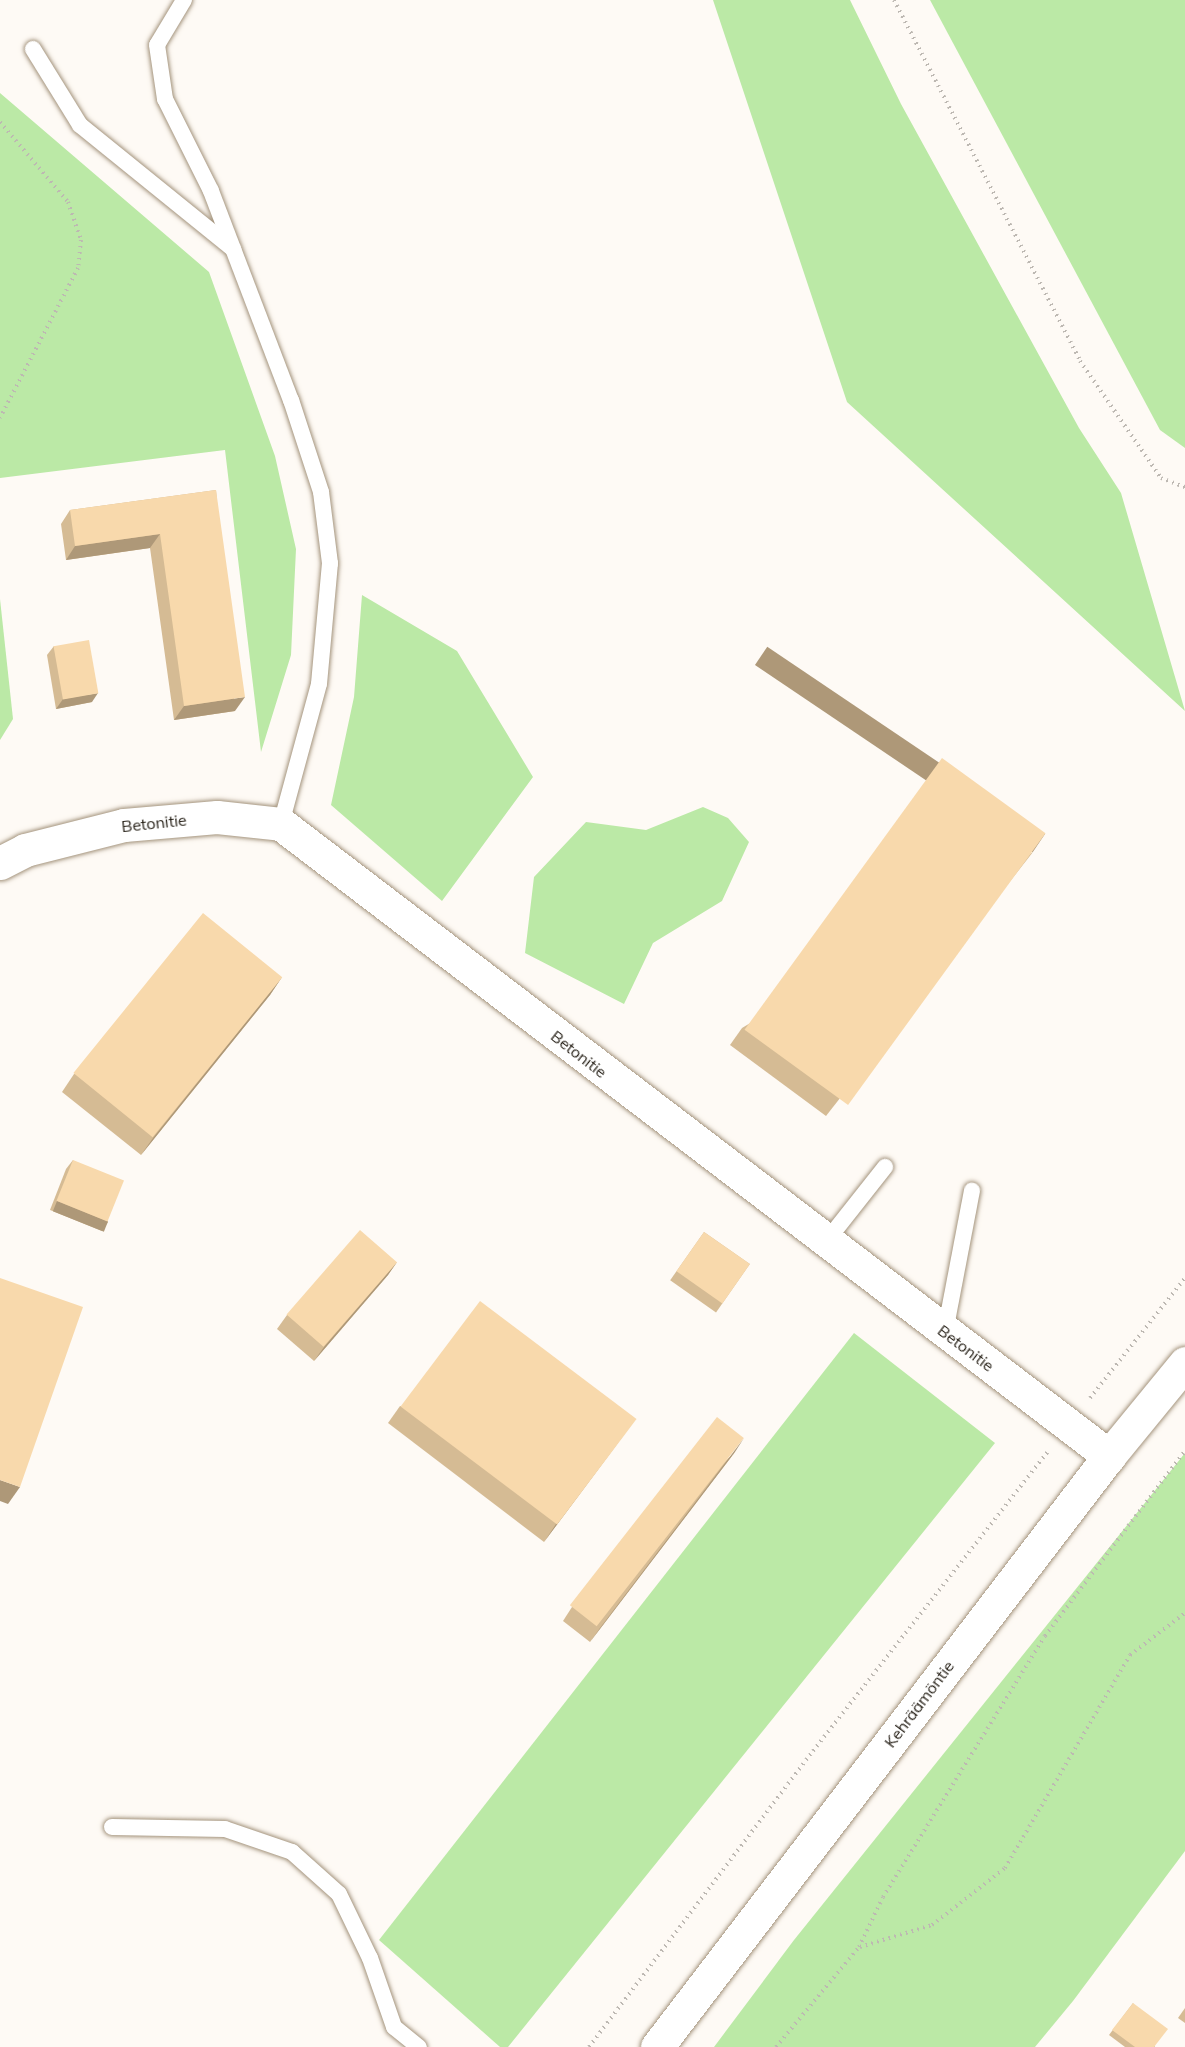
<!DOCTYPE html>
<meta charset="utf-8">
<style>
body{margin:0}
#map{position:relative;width:1185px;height:2047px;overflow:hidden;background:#fefaf5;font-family:Mulish,sans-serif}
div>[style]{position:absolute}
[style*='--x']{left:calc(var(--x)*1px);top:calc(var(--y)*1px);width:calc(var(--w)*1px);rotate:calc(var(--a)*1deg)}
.green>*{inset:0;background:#bbe9a6}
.path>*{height:4px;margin-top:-2px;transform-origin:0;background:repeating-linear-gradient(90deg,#bdb8b2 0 1.5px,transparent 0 6px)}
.roads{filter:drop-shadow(0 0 2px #a4947d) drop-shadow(0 0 2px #a4947d)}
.lane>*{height:16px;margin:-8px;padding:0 8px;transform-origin:8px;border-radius:8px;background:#fff}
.street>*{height:33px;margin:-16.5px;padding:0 16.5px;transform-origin:16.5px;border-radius:16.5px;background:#fff}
.secondary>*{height:33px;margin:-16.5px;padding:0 16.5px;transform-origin:16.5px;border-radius:16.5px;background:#fff}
.wall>*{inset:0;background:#d5bb94;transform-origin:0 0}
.shaded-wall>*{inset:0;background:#ae9878;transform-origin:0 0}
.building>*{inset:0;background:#f8d9ac;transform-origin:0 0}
span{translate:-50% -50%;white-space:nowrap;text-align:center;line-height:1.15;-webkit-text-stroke:4.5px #fff;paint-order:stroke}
.street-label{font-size:16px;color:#282219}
</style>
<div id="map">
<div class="green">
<div style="clip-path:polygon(713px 0,850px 0,901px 104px,1079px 428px,1121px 493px,1185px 711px,847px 402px)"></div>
<div style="clip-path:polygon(930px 0,1185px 0,1185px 448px,1160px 430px)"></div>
<div style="clip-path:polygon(0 93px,209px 272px,275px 456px,296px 549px,291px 655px,261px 752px,225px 450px,0 478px)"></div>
<div style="clip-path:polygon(362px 595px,457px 651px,533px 777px,442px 901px,331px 805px,354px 697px)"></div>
<div style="clip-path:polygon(0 599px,13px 719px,0 740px)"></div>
<div style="clip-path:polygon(703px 807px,728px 818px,749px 842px,722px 901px,653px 943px,624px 1004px,525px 953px,534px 877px,586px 822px,646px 830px)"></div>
<div style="clip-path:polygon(854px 1333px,995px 1443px,508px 2047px,500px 2047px,379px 1940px)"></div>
<div style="clip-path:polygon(1185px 1453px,1185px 1851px,1073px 2001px,1035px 2047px,714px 2047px,794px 1940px)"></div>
</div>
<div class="path">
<div style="--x:894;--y:0;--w:406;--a:62.7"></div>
<div style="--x:1080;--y:361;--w:142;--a:55.3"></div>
<div style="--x:1161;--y:478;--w:26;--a:21"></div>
<div style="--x:0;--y:122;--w:105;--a:49.6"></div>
<div style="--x:68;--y:202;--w:40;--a:71.1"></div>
<div style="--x:81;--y:240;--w:28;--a:96"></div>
<div style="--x:78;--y:268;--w:169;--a:117.5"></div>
<div style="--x:1090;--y:1398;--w:153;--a:-51.6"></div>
<div style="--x:860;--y:1947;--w:75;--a:-17"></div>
<div style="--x:932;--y:1925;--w:93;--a:-38"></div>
<div style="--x:1005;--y:1868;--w:247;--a:-59.6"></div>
<div style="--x:1130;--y:1655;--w:69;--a:-37.4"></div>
<div style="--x:589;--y:2047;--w:371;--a:-52.9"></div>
<div style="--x:813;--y:1751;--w:381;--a:-51.9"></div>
<div style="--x:776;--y:2047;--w:130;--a:-50.3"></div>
<div style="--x:859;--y:1947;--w:55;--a:-64.4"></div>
<div style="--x:883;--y:1897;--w:307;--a:-58.2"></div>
<div style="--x:1045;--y:1636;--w:232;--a:-52.9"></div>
</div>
<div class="roads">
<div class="lane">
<div style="--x:184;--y:0;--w:52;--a:121"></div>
<div style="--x:157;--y:45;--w:55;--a:81.6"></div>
<div style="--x:165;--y:99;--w:103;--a:63.4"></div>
<div style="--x:211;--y:191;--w:224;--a:69.1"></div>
<div style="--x:291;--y:400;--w:97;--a:71.9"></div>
<div style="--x:321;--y:492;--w:72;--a:82.8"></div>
<div style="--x:330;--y:563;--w:121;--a:95.2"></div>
<div style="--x:319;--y:684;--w:145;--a:105.2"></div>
<div style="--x:33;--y:49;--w:89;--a:58.3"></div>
<div style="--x:80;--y:125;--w:197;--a:39"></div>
<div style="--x:825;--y:1243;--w:97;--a:-51.7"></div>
<div style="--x:945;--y:1332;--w:144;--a:-79.2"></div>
<div style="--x:112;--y:1827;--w:113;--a:1"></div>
<div style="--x:225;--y:1829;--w:71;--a:18.9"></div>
<div style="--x:292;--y:1852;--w:63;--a:41.8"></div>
<div style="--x:339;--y:1894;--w:71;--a:64.2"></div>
<div style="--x:370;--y:1958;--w:73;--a:70.8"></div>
<div style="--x:394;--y:2027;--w:32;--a:39"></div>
</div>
<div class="street">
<div style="--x:0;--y:863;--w:28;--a:-27"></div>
<div style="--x:25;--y:850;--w:102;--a:-14.2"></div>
<div style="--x:124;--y:825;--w:93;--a:-4.9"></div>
<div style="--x:217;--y:817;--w:64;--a:6.2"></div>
<div style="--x:281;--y:824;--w:1042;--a:37.35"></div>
</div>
<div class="secondary">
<div style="--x:657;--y:2047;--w:744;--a:-52.59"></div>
<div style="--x:1109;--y:1456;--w:120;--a:-50.7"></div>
</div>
</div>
<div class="wall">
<div style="clip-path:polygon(216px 490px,235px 711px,174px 720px,150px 548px,66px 560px,61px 524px,70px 510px)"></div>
<div style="clip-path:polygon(54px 646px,92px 702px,56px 709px,47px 655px)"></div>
<div style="clip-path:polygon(1033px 852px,826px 1116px,730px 1045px,742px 1028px)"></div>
<div style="clip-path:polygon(282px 977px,270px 995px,141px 1155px,62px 1092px,74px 1074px)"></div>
<div style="clip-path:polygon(73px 1160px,108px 1222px,102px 1231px,50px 1210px,66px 1169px)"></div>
<div style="left:704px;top:1232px;width:56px;height:59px;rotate:35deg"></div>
<div style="clip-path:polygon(397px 1262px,388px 1275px,314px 1361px,277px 1329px,287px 1315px)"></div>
<div style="clip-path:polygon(400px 1406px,623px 1436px,544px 1542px,388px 1423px)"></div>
<div style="clip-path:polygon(735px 1452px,590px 1642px,563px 1621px,572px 1607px)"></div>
<div style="clip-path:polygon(1133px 2003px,1155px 2047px,1125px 2047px,1109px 2035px)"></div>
<div style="clip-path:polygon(1185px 2008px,1185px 2023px,1178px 2018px)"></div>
</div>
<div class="shaded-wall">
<div style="clip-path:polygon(160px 534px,150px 548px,66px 560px,75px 546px)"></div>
<div style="clip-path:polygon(98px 693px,92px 702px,56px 709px,63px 699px)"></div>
<div style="clip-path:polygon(245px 697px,235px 711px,174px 720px,184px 706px)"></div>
<div style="left:1045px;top:834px;width:22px;height:335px;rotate:124deg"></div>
<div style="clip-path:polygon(282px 977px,270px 995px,141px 1155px,153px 1138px)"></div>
<div style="left:57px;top:1201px;width:55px;height:11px;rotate:22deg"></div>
<div style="clip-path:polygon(397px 1262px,388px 1275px,314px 1361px,324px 1347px)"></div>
<div style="clip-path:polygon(636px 1419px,623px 1436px,544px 1542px,556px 1524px)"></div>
<div style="clip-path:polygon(744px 1438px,735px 1452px,590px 1642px,600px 1628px)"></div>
<div style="clip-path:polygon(0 1480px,20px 1487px,8px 1504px,0 1501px)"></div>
</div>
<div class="building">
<div style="clip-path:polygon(216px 490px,245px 697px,184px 706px,160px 534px,75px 546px,70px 510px)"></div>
<div style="left:89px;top:640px;width:54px;height:36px;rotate:80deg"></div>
<div style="left:942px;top:758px;width:128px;height:336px;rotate:36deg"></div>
<div style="left:203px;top:913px;width:102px;height:206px;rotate:39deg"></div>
<div style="left:73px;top:1160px;width:55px;height:44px;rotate:22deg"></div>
<div style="left:360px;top:1230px;width:49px;height:112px;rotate:41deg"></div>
<div style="left:704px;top:1232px;width:56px;height:48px;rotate:35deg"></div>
<div style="clip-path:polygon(0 1278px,83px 1307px,20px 1487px,0 1480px)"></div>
<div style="left:480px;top:1301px;width:196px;height:132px;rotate:37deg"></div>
<div style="left:717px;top:1417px;width:34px;height:239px;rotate:38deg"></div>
<div style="clip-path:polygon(1133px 2003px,1168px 2029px,1154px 2047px,1135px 2047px,1112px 2030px)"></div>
</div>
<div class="street-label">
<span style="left:154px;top:823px;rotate:-6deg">Betonitie</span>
<span style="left:579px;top:1054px;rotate:38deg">Betonitie</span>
<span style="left:966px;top:1348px;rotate:37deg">Betonitie</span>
<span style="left:919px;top:1704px;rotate:-53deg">Kehräämöntie</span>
</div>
</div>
